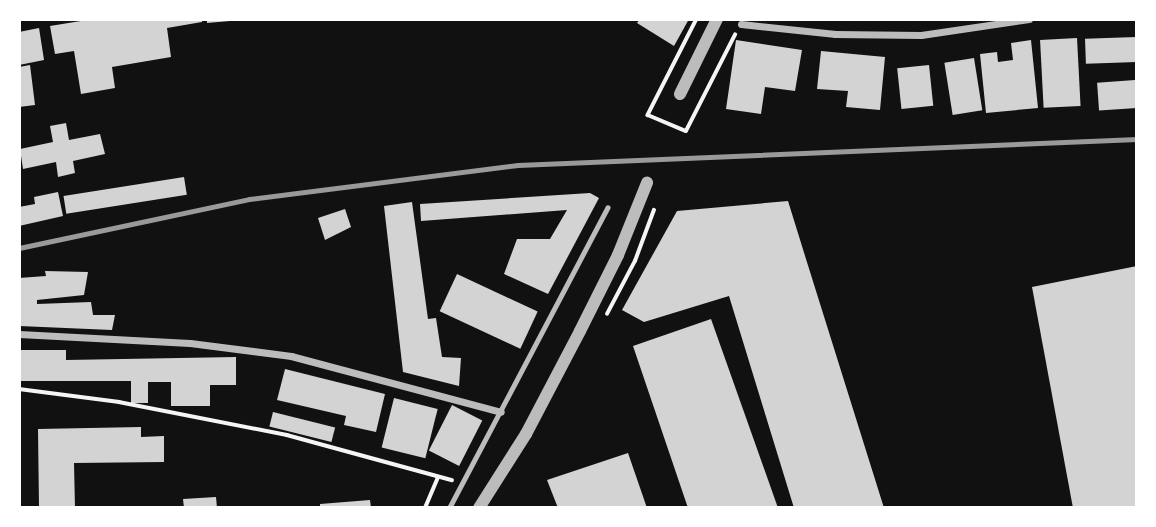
<!DOCTYPE html>
<style>
body{margin:0}
#map{position:relative;width:1156px;height:527px;overflow:hidden;background:#111;font-family:"IBM Plex Serif",serif}
div>[style]{position:absolute}
[style*='--x']{left:calc(var(--x)*1px);top:calc(var(--y)*1px);width:calc(var(--w)*1px);rotate:calc(var(--a)*1deg)}
.building>*{inset:0;background:#d3d3d3;transform-origin:0 0}
.path>*{height:3.5px;margin:-1.75px;padding:0 1.75px;transform-origin:1.75px;border-radius:1.75px;background:#f5f5f5}
.service>*{height:5px;margin:-2.5px;padding:0 2.5px;transform-origin:2.5px;border-radius:2.5px;background:#bcbcbc}
.minor>*{height:7px;margin:-3.5px;padding:0 3.5px;transform-origin:3.5px;border-radius:3.5px;background:#bcbcbc}
.tertiary>*{height:12px;margin:-6px;padding:0 6px;transform-origin:6px;border-radius:6px;background:#bcbcbc}
.rail>*{height:5px;margin:-2.5px;padding:0 2.5px;transform-origin:2.5px;border-radius:2.5px;background:#9a9a9a}
span{translate:-50% -50%;white-space:nowrap;text-align:center;line-height:1.15;-webkit-text-stroke:7px #fff;paint-order:stroke}
.frame{position:absolute;inset:0;border:21px solid #fff;pointer-events:none}
</style>
<div id="map">
<div class="building">
<div style="clip-path:polygon(93px 19px,202px 19px,202px 22px,167px 28px,171px 57px,112px 67px,115px 88px,81px 94px,74px 51px,55px 54px,50px 26px)"></div>
<div style="clip-path:polygon(207px 19px,230px 19px,230px 21px,207px 23px)"></div>
<div style="clip-path:polygon(640px 19px,656px 20px,689px 19px,674px 46px,637px 23px)"></div>
<div style="clip-path:polygon(39px 28px,44px 60px,19px 65px,19px 32px)"></div>
<div style="left:1136px;top:37px;width:25px;height:51px;rotate:88deg"></div>
<div style="left:1077px;top:38px;width:68px;height:37px;rotate:87deg"></div>
<div style="clip-path:polygon(736px 40px,802px 50px,795px 91px,765px 87px,761px 114px,726px 109px)"></div>
<div style="clip-path:polygon(1031px 40px,1038px 108px,986px 113px,980px 54px,997px 52px,998px 62px,1013px 60px,1011px 43px)"></div>
<div style="clip-path:polygon(821px 51px,885px 57px,880px 110px,846px 107px,848px 91px,817px 89px)"></div>
<div style="left:974px;top:58px;width:53px;height:30px;rotate:81deg"></div>
<div style="clip-path:polygon(30px 65px,35px 105px,19px 107px,19px 67px)"></div>
<div style="left:929px;top:65px;width:41px;height:32px;rotate:84deg"></div>
<div style="left:1135px;top:80px;width:28px;height:38px;rotate:86deg"></div>
<div style="clip-path:polygon(66px 123px,69px 140px,100px 134px,105px 154px,73px 161px,75px 173px,58px 177px,56px 162px,23px 169px,20px 149px,53px 142px,50px 126px)"></div>
<div style="left:184px;top:177px;width:18px;height:122px;rotate:81deg"></div>
<div style="clip-path:polygon(58px 192px,63px 216px,19px 226px,19px 207px,35px 204px,34px 197px)"></div>
<div style="clip-path:polygon(590px 193px,599px 198px,548px 294px,504px 274px,517px 239px,550px 239px,567px 210px,421px 221px,420px 204px)"></div>
<div style="clip-path:polygon(788px 201px,806px 259px,884px 508px,794px 508px,729px 296px,644px 322px,622px 310px,677px 211px)"></div>
<div style="clip-path:polygon(412px 202px,428px 319px,436px 318px,442px 357px,461px 358px,459px 386px,403px 372px,384px 206px)"></div>
<div style="clip-path:polygon(345px 209px,351px 227px,325px 240px,318px 218px)"></div>
<div style="clip-path:polygon(1137px 266px,1137px 508px,1073px 508px,1032px 287px)"></div>
<div style="clip-path:polygon(45px 271px,88px 272px,84px 295px,37px 300px,37px 304px,91px 302px,93px 315px,115px 315px,112px 330px,19px 326px,19px 278px,46px 276px)"></div>
<div style="left:457px;top:274px;width:89px;height:41px;rotate:25deg"></div>
<div style="clip-path:polygon(711px 319px,778px 508px,688px 508px,633px 346px)"></div>
<div style="clip-path:polygon(19px 350px,66px 350px,66px 360px,236px 357px,236px 385px,210px 385px,210px 406px,171px 406px,171px 382px,148px 382px,148px 403px,131px 403px,131px 381px,19px 381px)"></div>
<div style="clip-path:polygon(285px 369px,385px 394px,376px 432px,344px 425px,346px 416px,277px 400px)"></div>
<div style="left:394px;top:398px;width:45px;height:51px;rotate:14deg"></div>
<div style="left:452px;top:405px;width:34px;height:51px;rotate:27deg"></div>
<div style="left:273px;top:412px;width:64px;height:15px;rotate:14deg"></div>
<div style="clip-path:polygon(141px 427px,141px 437px,164px 436px,164px 462px,74px 463px,75px 508px,39px 508px,38px 429px)"></div>
<div style="clip-path:polygon(628px 453px,647px 508px,558px 508px,547px 480px)"></div>
<div style="clip-path:polygon(216px 497px,217px 508px,184px 508px,183px 499px)"></div>
<div style="clip-path:polygon(370px 500px,371px 508px,320px 508px,320px 504px)"></div>
</div>
<div class="path">
<div style="--x:697;--y:19;--w:108;--a:117"></div>
<div style="--x:648;--y:115;--w:41;--a:22.8"></div>
<div style="--x:686;--y:131;--w:108;--a:-63"></div>
<div style="--x:607;--y:314;--w:60;--a:-62.2"></div>
<div style="--x:635;--y:261;--w:54;--a:-69.6"></div>
<div style="--x:19;--y:389;--w:101;--a:7.4"></div>
<div style="--x:119;--y:402;--w:171;--a:11.1"></div>
<div style="--x:287;--y:435;--w:171;--a:15.3"></div>
<div style="--x:425;--y:508;--w:33;--a:-67"></div>
</div>
<div class="service">
<div style="--x:449;--y:508;--w:340;--a:-62.2"></div>
</div>
<div class="minor">
<div style="--x:741;--y:24;--w:95;--a:6.1"></div>
<div style="--x:835;--y:34;--w:86;--a:0.7"></div>
<div style="--x:921;--y:35;--w:109;--a:-8.4"></div>
<div style="--x:19;--y:334;--w:171;--a:3"></div>
<div style="--x:190;--y:343;--w:102;--a:7.3"></div>
<div style="--x:291;--y:356;--w:217;--a:14.9"></div>
</div>
<div class="tertiary">
<div style="--x:680;--y:94;--w:84;--a:-63.7"></div>
<div style="--x:479;--y:508;--w:88;--a:-57.6"></div>
<div style="--x:526;--y:434;--w:116;--a:-62.3"></div>
<div style="--x:580;--y:331;--w:85;--a:-63.4"></div>
<div style="--x:618;--y:255;--w:78;--a:-68.1"></div>
</div>
<div class="rail">
<div style="--x:19;--y:248;--w:235;--a:-12"></div>
<div style="--x:249;--y:199;--w:271;--a:-7.2"></div>
<div style="--x:518;--y:165;--w:620;--a:-2.41"></div>
</div>
<div class="frame"></div>
</div>
